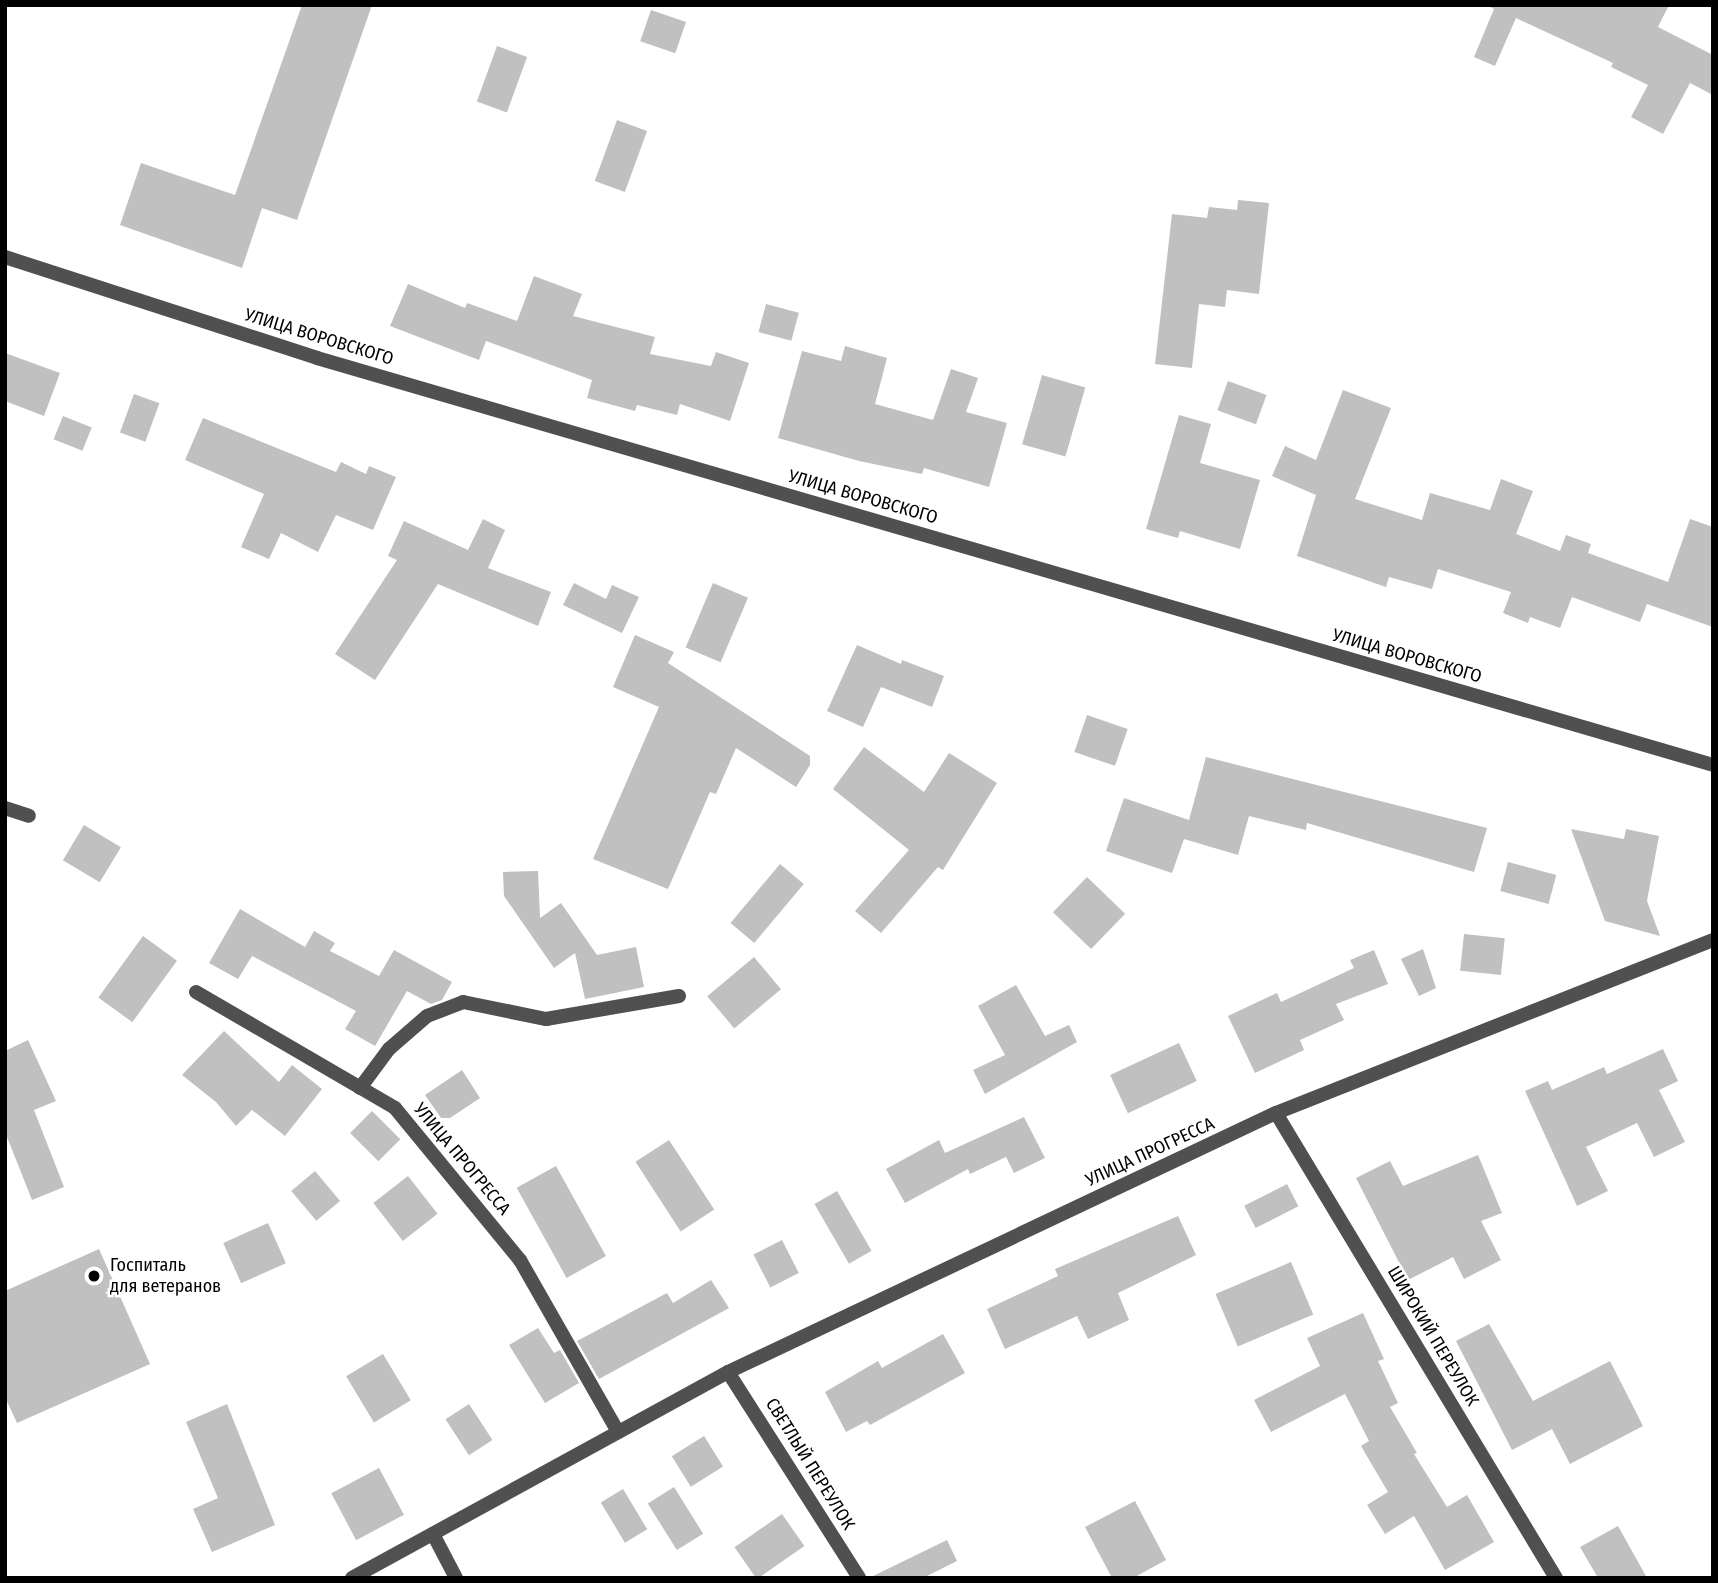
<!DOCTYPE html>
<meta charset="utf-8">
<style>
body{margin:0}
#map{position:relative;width:1718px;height:1583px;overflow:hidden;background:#fff;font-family:"Fira Sans Condensed",sans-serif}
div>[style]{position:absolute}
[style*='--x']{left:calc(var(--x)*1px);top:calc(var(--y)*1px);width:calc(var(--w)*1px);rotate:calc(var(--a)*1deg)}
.building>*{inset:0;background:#c0c0c0;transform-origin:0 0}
.service>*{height:14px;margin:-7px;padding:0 7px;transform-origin:7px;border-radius:7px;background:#505050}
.minor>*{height:14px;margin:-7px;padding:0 7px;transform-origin:7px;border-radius:7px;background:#505050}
.dots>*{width:19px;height:19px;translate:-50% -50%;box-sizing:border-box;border:4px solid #fff;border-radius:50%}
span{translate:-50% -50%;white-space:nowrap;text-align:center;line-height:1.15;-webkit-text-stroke:5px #fff;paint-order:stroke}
.street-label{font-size:18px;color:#000}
.poi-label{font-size:18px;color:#000}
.left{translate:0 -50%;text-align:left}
.frame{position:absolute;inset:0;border:7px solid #000;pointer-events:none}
</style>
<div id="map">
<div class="building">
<div style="clip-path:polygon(302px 5px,372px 5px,297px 220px,262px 208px,242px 268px,120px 225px,141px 163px,235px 195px)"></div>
<div style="clip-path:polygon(1487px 5px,1669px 5px,1658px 27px,1713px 55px,1713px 95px,1690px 83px,1663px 134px,1631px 117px,1648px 85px,1611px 67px,1613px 63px,1516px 18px,1495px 66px,1474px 57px,1494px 9px)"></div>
<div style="left:651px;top:10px;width:37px;height:33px;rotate:19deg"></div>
<div style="left:497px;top:46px;width:32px;height:59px;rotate:20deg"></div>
<div style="left:617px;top:120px;width:32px;height:65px;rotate:20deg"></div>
<div style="clip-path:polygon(1238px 200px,1269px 203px,1259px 294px,1227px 290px,1225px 307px,1199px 304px,1192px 368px,1155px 364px,1172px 214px,1207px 218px,1209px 207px,1237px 210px)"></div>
<div style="clip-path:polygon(534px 276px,582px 294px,573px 316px,655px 337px,650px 354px,711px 366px,716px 352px,749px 363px,730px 421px,680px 404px,677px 415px,637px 405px,635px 411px,587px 398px,592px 380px,486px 341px,479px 360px,390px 326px,408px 284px,465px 308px,467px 303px,517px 321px)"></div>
<div style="left:766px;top:304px;width:34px;height:29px;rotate:15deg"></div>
<div style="clip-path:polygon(845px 346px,887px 358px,875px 404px,933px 420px,951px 369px,978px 378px,966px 412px,1007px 423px,989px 487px,924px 468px,922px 474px,859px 461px,778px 438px,802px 351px,841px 361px)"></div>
<div style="clip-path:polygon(5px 353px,60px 373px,44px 416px,5px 401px)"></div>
<div style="left:1042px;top:375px;width:45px;height:72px;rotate:16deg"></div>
<div style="left:1228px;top:381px;width:41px;height:31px;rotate:20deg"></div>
<div style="clip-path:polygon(1343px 390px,1391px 408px,1355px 499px,1422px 520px,1430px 493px,1490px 510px,1501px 479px,1533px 491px,1516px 534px,1560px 551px,1566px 535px,1591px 544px,1588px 553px,1668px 582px,1690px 519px,1713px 527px,1713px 627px,1647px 604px,1640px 622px,1572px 597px,1560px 628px,1530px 617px,1528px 623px,1503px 613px,1511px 592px,1438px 569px,1432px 589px,1389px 577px,1386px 587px,1297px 556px,1316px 495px,1272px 476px,1285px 446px,1316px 460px)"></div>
<div style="left:134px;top:394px;width:27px;height:41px;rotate:20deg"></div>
<div style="clip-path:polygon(1179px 415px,1211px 424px,1200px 463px,1260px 480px,1240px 549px,1180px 531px,1178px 538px,1146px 529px)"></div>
<div style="left:63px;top:416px;width:31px;height:25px;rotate:22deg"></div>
<div style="clip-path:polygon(203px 418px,336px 472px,341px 462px,366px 474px,369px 466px,396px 477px,373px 530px,336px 515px,318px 552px,281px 533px,269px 559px,241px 547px,264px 494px,185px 460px)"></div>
<div style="clip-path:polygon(483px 519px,505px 530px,488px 568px,551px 592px,538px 626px,438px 584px,375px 680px,335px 654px,397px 560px,388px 556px,404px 521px,468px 550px)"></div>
<div style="clip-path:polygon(574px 583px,606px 599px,612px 585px,639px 597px,622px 633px,563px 605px)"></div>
<div style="left:713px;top:583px;width:38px;height:70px;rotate:23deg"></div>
<div style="clip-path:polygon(635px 635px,674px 652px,668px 663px,810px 756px,810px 765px,796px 787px,736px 748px,716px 794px,710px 792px,668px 889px,593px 859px,659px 707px,613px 687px)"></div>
<div style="clip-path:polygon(857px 645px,901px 664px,902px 660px,944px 676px,932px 707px,881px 687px,863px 727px,827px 711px)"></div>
<div style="left:1087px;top:715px;width:43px;height:39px;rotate:19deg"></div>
<div style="clip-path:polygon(864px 747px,924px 792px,949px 753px,997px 783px,943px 870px,938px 867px,881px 933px,855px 911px,909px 850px,833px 789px)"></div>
<div style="clip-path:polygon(1206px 757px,1487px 828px,1474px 872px,1307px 823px,1306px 830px,1249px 816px,1238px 855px,1184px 839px,1172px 873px,1106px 851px,1124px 798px,1189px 820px)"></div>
<div style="left:84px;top:825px;width:43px;height:41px;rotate:31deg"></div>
<div style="clip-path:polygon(1571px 829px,1624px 839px,1626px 829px,1659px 836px,1647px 901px,1660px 936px,1605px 921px)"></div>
<div style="left:1508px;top:862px;width:50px;height:30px;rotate:15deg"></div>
<div style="left:780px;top:864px;width:31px;height:77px;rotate:40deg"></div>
<div style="clip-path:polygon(538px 871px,540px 918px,561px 903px,597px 955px,636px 947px,644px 987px,585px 999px,575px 953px,554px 968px,504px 896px,503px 872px)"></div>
<div style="left:1087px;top:877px;width:53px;height:49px;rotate:44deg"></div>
<div style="clip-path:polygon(240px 909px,305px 947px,314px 931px,335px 943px,330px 951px,379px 976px,394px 950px,452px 982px,442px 1000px,431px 1004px,407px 991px,375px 1046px,345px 1029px,356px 1011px,252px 956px,238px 979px,209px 963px)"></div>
<div style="left:1464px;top:934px;width:41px;height:37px;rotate:6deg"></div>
<div style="left:143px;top:936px;width:42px;height:76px;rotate:36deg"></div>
<div style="clip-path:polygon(1423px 949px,1436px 988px,1419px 996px,1401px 959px)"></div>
<div style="clip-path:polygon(1374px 950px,1388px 984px,1336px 1004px,1344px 1020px,1300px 1040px,1304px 1050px,1255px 1073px,1228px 1016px,1277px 993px,1281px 1002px,1354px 968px,1350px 960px)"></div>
<div style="left:754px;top:957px;width:42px;height:61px;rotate:50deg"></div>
<div style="clip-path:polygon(1016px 985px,1045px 1036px,1069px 1025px,1077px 1042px,985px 1094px,973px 1070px,1005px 1055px,978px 1006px)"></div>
<div style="clip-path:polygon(224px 1031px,279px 1082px,292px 1065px,322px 1089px,285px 1136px,252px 1110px,236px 1126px,216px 1102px,182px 1075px)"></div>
<div style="clip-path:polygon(28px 1040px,56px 1101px,34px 1110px,64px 1187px,32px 1200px,5px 1132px,5px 1051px)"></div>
<div style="left:1179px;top:1043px;width:42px;height:76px;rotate:65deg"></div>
<div style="clip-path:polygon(1663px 1049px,1678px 1081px,1659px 1090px,1685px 1142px,1654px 1157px,1637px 1123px,1586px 1147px,1608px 1191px,1577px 1206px,1525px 1091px,1548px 1081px,1552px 1090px,1604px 1067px,1607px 1074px)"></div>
<div style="clip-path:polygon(462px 1070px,480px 1098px,450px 1118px,441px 1118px,425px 1095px)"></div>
<div style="left:372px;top:1111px;width:40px;height:31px;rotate:45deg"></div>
<div style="clip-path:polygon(1024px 1117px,1045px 1158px,1014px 1173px,1006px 1157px,970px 1174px,968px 1169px,905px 1203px,886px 1169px,939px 1140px,945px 1153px)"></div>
<div style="left:669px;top:1140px;width:83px;height:40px;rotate:57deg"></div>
<div style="clip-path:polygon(1478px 1155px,1502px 1213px,1481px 1221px,1501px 1260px,1464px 1279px,1453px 1257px,1408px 1280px,1356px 1178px,1390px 1161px,1403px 1186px)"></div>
<div style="left:556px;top:1166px;width:103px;height:45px;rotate:61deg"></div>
<div style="left:315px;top:1171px;width:39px;height:31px;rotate:50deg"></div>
<div style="left:408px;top:1176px;width:48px;height:44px;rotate:52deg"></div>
<div style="left:1287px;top:1184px;width:25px;height:48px;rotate:63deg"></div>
<div style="left:837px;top:1191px;width:69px;height:26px;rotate:60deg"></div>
<div style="clip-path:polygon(1178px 1216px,1196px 1255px,1118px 1293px,1129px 1320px,1088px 1339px,1077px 1316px,1005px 1349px,987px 1309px,1058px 1276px,1055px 1269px)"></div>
<div style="left:268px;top:1223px;width:44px;height:49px;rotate:66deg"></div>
<div style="left:782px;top:1240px;width:37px;height:32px;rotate:63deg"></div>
<div style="clip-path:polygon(99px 1249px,150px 1364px,17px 1423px,5px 1397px,5px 1291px)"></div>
<div style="left:1291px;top:1262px;width:57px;height:82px;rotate:67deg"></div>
<div style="clip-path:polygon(711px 1280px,729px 1308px,599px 1379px,577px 1341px,667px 1293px,673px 1303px)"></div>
<div style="clip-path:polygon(1363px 1313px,1384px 1359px,1378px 1361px,1398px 1403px,1390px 1407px,1417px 1453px,1414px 1454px,1447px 1507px,1467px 1495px,1494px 1542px,1445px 1570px,1414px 1516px,1385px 1534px,1367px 1505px,1388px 1492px,1361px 1446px,1369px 1441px,1345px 1394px,1271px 1432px,1254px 1400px,1320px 1366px,1307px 1338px)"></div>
<div style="clip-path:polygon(1489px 1324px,1533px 1401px,1610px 1361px,1643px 1426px,1570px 1464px,1552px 1429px,1512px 1450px,1456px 1341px)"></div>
<div style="clip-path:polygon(538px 1328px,554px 1353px,560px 1350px,579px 1383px,545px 1403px,509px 1345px)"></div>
<div style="clip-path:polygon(943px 1334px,965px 1373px,870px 1425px,867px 1421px,846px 1432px,825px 1392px,878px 1361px,882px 1368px)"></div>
<div style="left:383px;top:1354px;width:54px;height:43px;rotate:59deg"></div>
<div style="clip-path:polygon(227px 1404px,275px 1525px,212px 1552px,193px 1509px,218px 1498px,186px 1422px)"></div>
<div style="left:469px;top:1404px;width:43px;height:28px;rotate:57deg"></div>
<div style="left:704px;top:1436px;width:36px;height:38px;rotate:58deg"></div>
<div style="left:379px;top:1468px;width:53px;height:54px;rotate:62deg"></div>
<div style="left:674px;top:1487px;width:55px;height:31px;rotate:58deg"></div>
<div style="left:623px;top:1489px;width:47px;height:26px;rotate:59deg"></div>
<div style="clip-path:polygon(1135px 1501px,1166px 1560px,1133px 1578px,1112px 1578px,1085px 1527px)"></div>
<div style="left:782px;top:1514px;width:39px;height:58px;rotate:55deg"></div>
<div style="clip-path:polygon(1618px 1526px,1647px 1578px,1598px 1578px,1580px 1547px)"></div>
<div style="clip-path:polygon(947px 1540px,957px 1561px,923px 1578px,869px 1578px)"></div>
</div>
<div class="service">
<div style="--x:5;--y:808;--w:25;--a:18"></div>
<div style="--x:360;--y:1088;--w:49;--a:-53.4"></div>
<div style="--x:389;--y:1049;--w:50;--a:-41"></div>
<div style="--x:427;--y:1016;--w:39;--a:-21"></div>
<div style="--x:463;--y:1002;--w:85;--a:11.6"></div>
<div style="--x:546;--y:1019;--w:135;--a:-9.8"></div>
</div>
<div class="minor">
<div style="--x:5;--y:257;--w:328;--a:17.9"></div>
<div style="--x:317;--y:358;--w:1454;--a:16.25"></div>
<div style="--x:196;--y:992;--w:230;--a:30.2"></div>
<div style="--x:395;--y:1108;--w:197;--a:50.6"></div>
<div style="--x:520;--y:1260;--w:198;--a:60.3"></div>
<div style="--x:1276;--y:1113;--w:543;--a:58.95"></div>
<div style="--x:728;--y:1372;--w:244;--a:57.5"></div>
<div style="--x:433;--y:1534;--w:50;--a:62.4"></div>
<div style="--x:352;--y:1578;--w:429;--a:-28.7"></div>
<div style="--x:728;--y:1372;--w:606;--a:-25.3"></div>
<div style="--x:1276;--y:1113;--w:470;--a:-21.6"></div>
</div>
<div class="dots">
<div style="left:94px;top:1276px;background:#000"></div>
</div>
<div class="street-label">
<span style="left:319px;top:337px;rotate:17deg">УЛИЦА ВОРОВСКОГО</span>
<span style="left:863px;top:497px;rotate:16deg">УЛИЦА ВОРОВСКОГО</span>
<span style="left:1407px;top:656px;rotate:16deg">УЛИЦА ВОРОВСКОГО</span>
<span style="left:1150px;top:1152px;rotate:-25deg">УЛИЦА ПРОГРЕССА</span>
<span style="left:462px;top:1159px;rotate:50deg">УЛИЦА ПРОГРЕССА</span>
<span style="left:1433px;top:1336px;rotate:59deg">ШИРОКИЙ ПЕРЕУЛОК</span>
<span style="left:810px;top:1464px;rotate:58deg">СВЕТЛЫЙ ПЕРЕУЛОК</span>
</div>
<div class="poi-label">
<span class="left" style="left:110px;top:1276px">Госпиталь<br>для ветеранов</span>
</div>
<div class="frame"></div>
</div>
